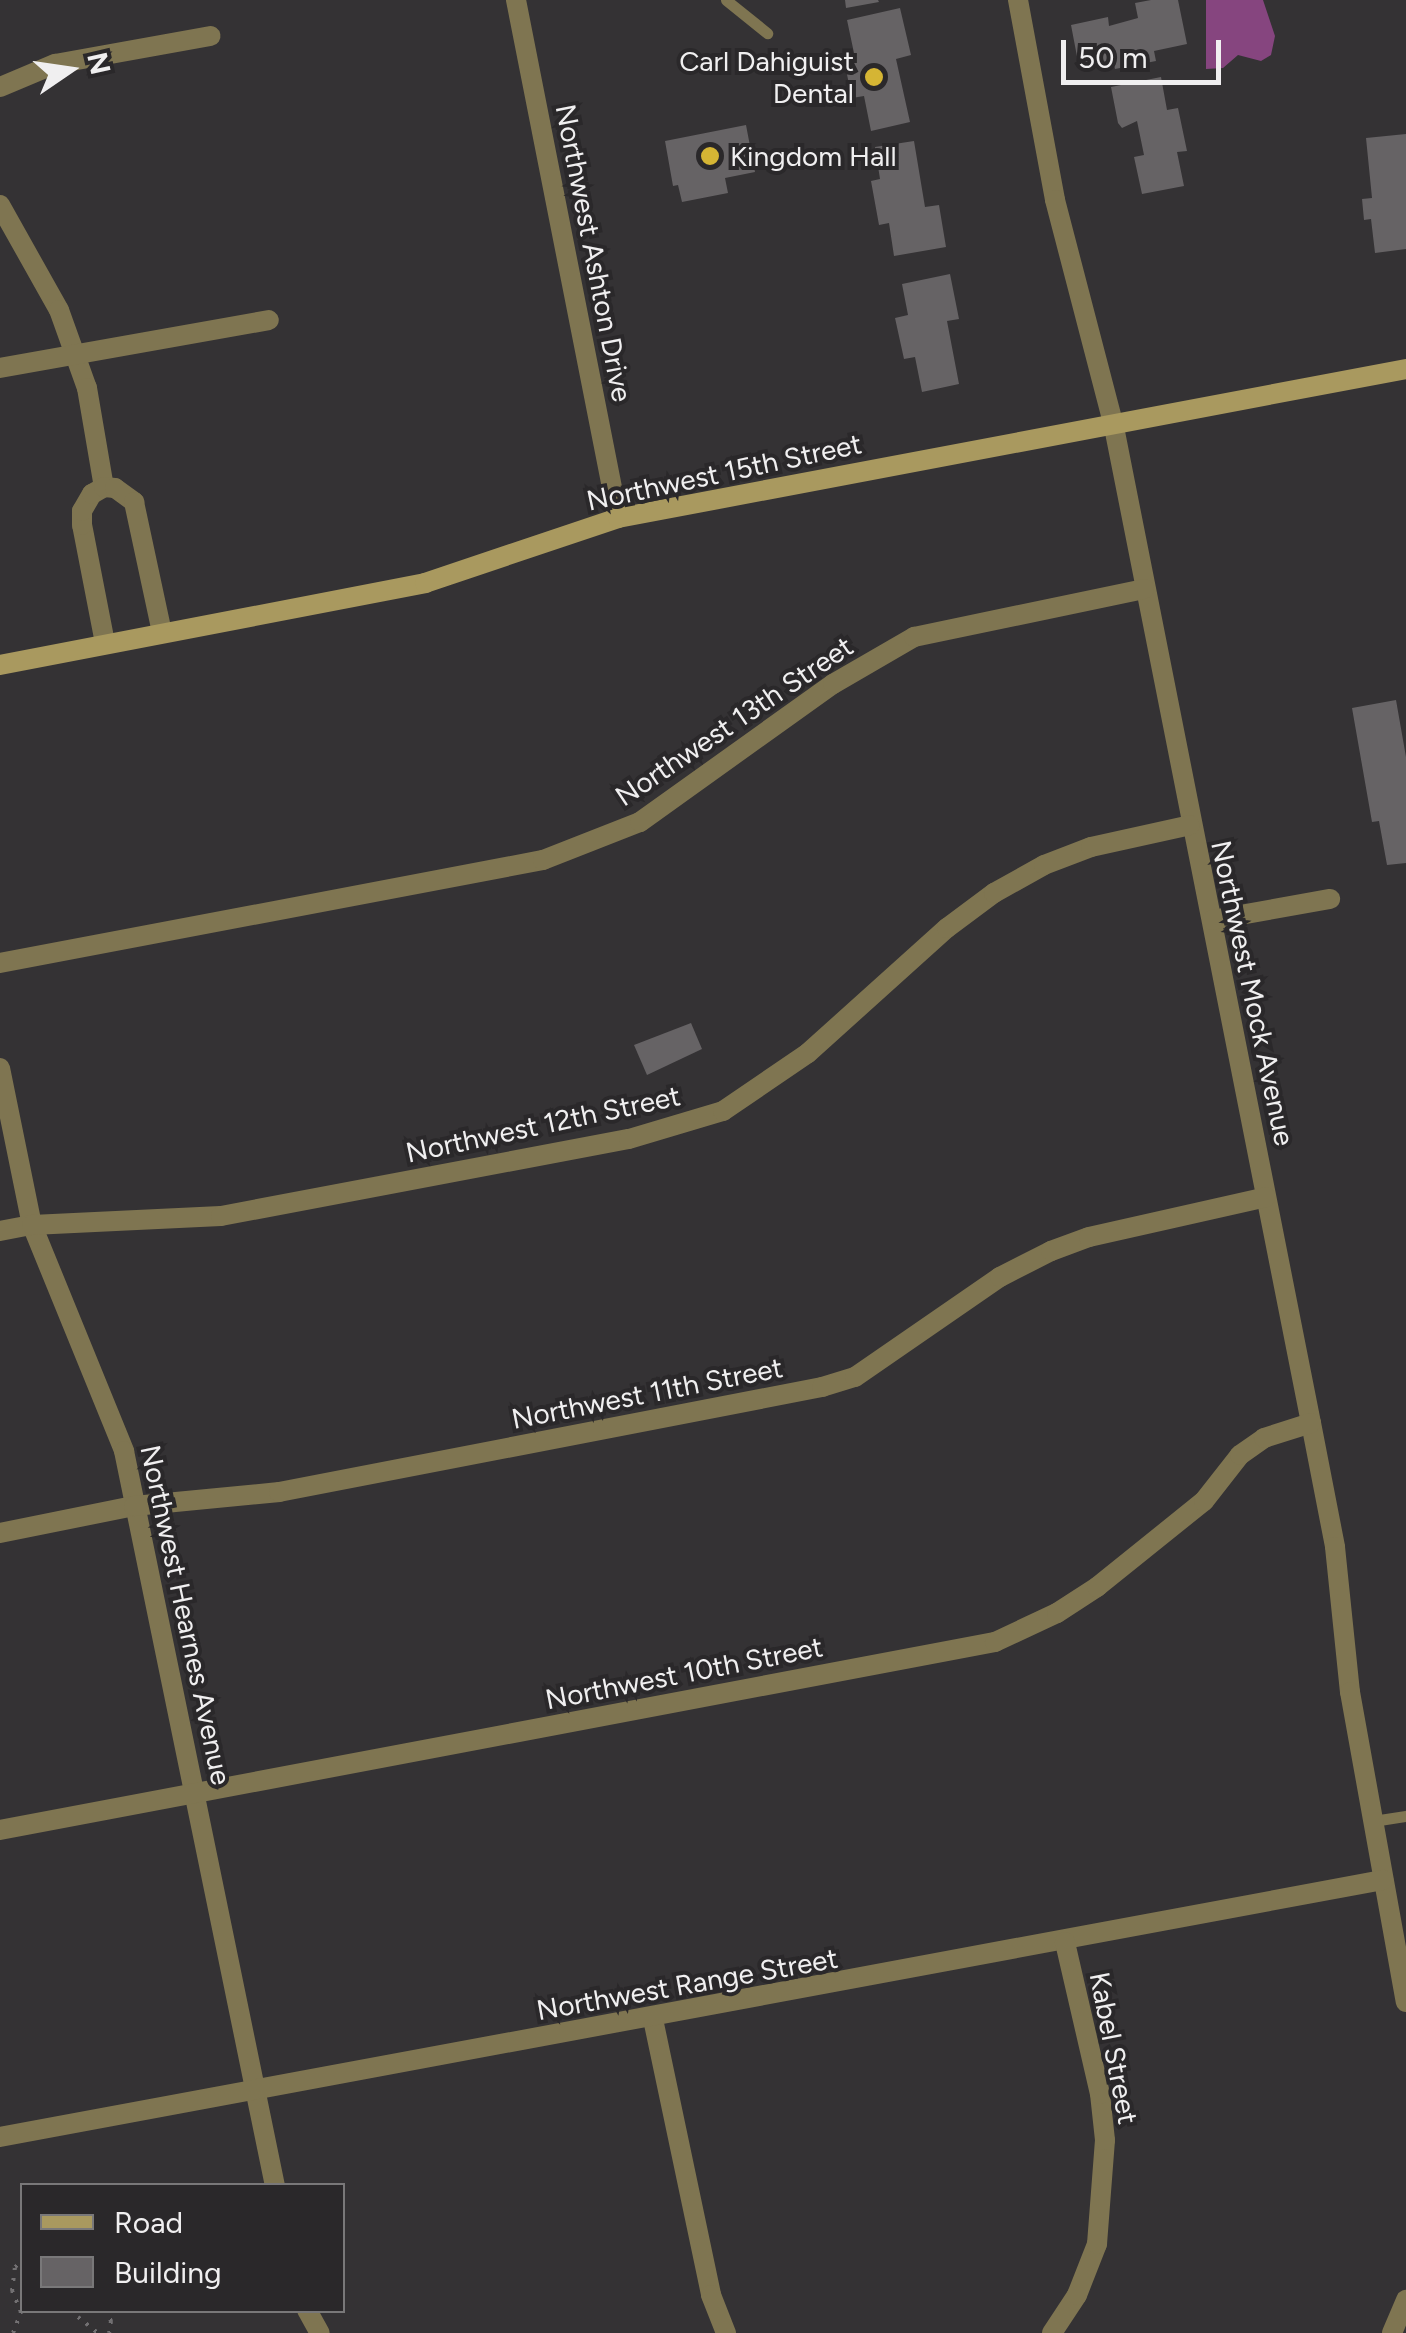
<!DOCTYPE html>
<style>
body{margin:0}
#map{position:relative;width:1406px;height:2333px;overflow:hidden;background:#343234;font-family:Figtree,sans-serif}
div>[style]{position:absolute}
[style*='--x']{left:calc(var(--x)*1px);top:calc(var(--y)*1px);width:calc(var(--w)*1px);rotate:calc(var(--a)*1deg)}
.forest>*{inset:0;background:#86457f}
.building>*{inset:0;background:#666365}
.path>*{height:4px;margin-top:-2px;transform-origin:0;background:repeating-linear-gradient(90deg,#727072 0 2.5px,transparent 0 10.5px)}
.lane>*{height:11px;margin:-5.5px;padding:0 5.5px;transform-origin:5.5px;border-radius:5.5px;background:#7f7551}
.street>*{height:20px;margin:-10px;padding:0 10px;transform-origin:10px;border-radius:10px;background:#7f7551}
.secondary>*{height:20px;margin:-10px;padding:0 10px;transform-origin:10px;border-radius:10px;background:#a9995f}
.dots>*{width:28px;height:28px;translate:-50% -50%;box-sizing:border-box;border:5px solid #2a282a;border-radius:50%}
span{translate:-50% -50%;white-space:nowrap;text-align:center;line-height:1.15;-webkit-text-stroke:8px #2a282a;paint-order:stroke}
.poi-label{font-size:28px;color:#f0eff0}
.right{translate:-100% -50%;text-align:right}
.left{translate:0 -50%;text-align:left}
.street-label{font-size:28px;color:#f0eff0}
.legend{position:absolute;left:20px;top:2183px;width:325px;height:130px;box-sizing:border-box;background:#2a282a;border:2px solid #797879;margin:0;padding:12px 18px;list-style:none;font-size:30px;color:#f0eff0}
.legend li{display:flex;align-items:center;gap:20px;height:50px}
.legend b{width:50px;border:2px solid #797879}
.north{position:absolute;left:20px;top:20px;width:100px;height:100px;-webkit-text-stroke:8px #2a282a;paint-order:stroke;rotate:77deg;font-size:28px;font-weight:700;line-height:40px;text-align:center;color:#f0eff0}
.north::after{content:'';display:block;margin:auto;width:35px;height:45px;background:#f0eff0;clip-path:polygon(50% 0,100% 100%,50% 72%,0 100%)}
.scale{position:absolute;left:1061px;top:40px;width:160px;height:45px;box-sizing:border-box;border:5px solid #f0eff0;border-top:0;padding-left:12px;font-size:30px;line-height:35px;white-space:nowrap;color:#f0eff0;-webkit-text-stroke:8px #2a282a;paint-order:stroke}
</style>
<div id="map">
<div class="forest">
<div style="clip-path:polygon(1206px 0,1263px 0,1275px 36px,1271px 55px,1261px 61px,1238px 55px,1223px 68px,1206px 69px)"></div>
</div>
<div class="building">
<div style="clip-path:polygon(845px 0,878px 0,879px 2px,846px 8px)"></div>
<div style="clip-path:polygon(1151px 0,1178px 0,1187px 44px,1154px 51px,1156px 61px,1115px 69px,1113px 60px,1079px 67px,1071px 25px,1108px 17px,1109px 26px,1138px 18px,1135px 3px)"></div>
<div style="clip-path:polygon(900px 8px,911px 55px,896px 59px,910px 122px,871px 131px,864px 96px,852px 98px,843px 56px,854px 53px,847px 20px)"></div>
<div style="clip-path:polygon(1161px 77px,1167px 110px,1178px 108px,1187px 151px,1177px 152px,1184px 186px,1142px 194px,1134px 157px,1144px 155px,1137px 121px,1122px 128px,1118px 123px,1111px 87px)"></div>
<div style="clip-path:polygon(746px 125px,755px 172px,725px 178px,728px 193px,682px 202px,678px 185px,673px 186px,665px 141px)"></div>
<div style="clip-path:polygon(1406px 134px,1406px 249px,1375px 253px,1371px 219px,1364px 220px,1362px 199px,1372px 198px,1366px 138px)"></div>
<div style="clip-path:polygon(914px 141px,925px 207px,939px 205px,946px 247px,894px 256px,889px 223px,879px 225px,871px 181px,880px 179px,875px 147px)"></div>
<div style="clip-path:polygon(950px 274px,959px 319px,947px 321px,959px 384px,922px 392px,915px 357px,904px 359px,895px 318px,908px 315px,902px 284px)"></div>
<div style="clip-path:polygon(1396px 700px,1406px 757px,1406px 863px,1387px 865px,1379px 821px,1372px 822px,1352px 708px)"></div>
<div style="clip-path:polygon(691px 1023px,702px 1049px,647px 1075px,634px 1045px)"></div>
</div>
<div class="path">
<div style="--x:105;--y:2310;--w:13;--a:61"></div>
<div style="--x:111;--y:2321;--w:12;--a:99"></div>
<div style="--x:78;--y:2317;--w:26;--a:39"></div>
<div style="--x:13;--y:2333;--w:22;--a:-69"></div>
<div style="--x:21;--y:2312;--w:23;--a:-113"></div>
<div style="--x:12;--y:2291;--w:24;--a:-83"></div>
<div style="--x:15;--y:2267;--w:9;--a:-36"></div>
</div>
<div class="lane">
<div style="--x:726;--y:0;--w:53;--a:38.8"></div>
<div style="--x:1373;--y:1821;--w:33;--a:-9"></div>
</div>
<div class="street">
<div style="--x:516;--y:0;--w:528;--a:78.86"></div>
<div style="--x:1018;--y:0;--w:203;--a:79.5"></div>
<div style="--x:1055;--y:200;--w:229;--a:75.4"></div>
<div style="--x:1113;--y:422;--w:1020;--a:78.81"></div>
<div style="--x:1311;--y:1423;--w:126;--a:79"></div>
<div style="--x:1335;--y:1547;--w:146;--a:84.1"></div>
<div style="--x:1350;--y:1692;--w:315;--a:79.8"></div>
<div style="--x:0;--y:87;--w:60;--a:-22.7"></div>
<div style="--x:55;--y:64;--w:158;--a:-10.2"></div>
<div style="--x:0;--y:205;--w:120;--a:60.7"></div>
<div style="--x:59;--y:310;--w:83;--a:70.3"></div>
<div style="--x:87;--y:388;--w:100;--a:80.3"></div>
<div style="--x:0;--y:368;--w:273;--a:-10.1"></div>
<div style="--x:105;--y:643;--w:120;--a:-101"></div>
<div style="--x:82;--y:525;--w:14;--a:-90"></div>
<div style="--x:82;--y:511;--w:20;--a:-60"></div>
<div style="--x:92;--y:494;--w:14;--a:-30"></div>
<div style="--x:104;--y:487;--w:11;--a:5"></div>
<div style="--x:115;--y:488;--w:24;--a:36"></div>
<div style="--x:134;--y:502;--w:134;--a:77.9"></div>
<div style="--x:1212;--y:920;--w:120;--a:-10.1"></div>
<div style="--x:0;--y:963;--w:553;--a:-10.74"></div>
<div style="--x:543;--y:860;--w:104;--a:-21.4"></div>
<div style="--x:640;--y:822;--w:237;--a:-35.6"></div>
<div style="--x:833;--y:684;--w:94;--a:-30.1"></div>
<div style="--x:914;--y:637;--w:235;--a:-11.8"></div>
<div style="--x:0;--y:1068;--w:160;--a:78.5"></div>
<div style="--x:32;--y:1225;--w:244;--a:67.8"></div>
<div style="--x:124;--y:1451;--w:750;--a:78.39"></div>
<div style="--x:0;--y:1231;--w:33;--a:-11"></div>
<div style="--x:32;--y:1225;--w:189;--a:-2.7"></div>
<div style="--x:221;--y:1216;--w:415;--a:-10.7"></div>
<div style="--x:629;--y:1139;--w:98;--a:-16.6"></div>
<div style="--x:723;--y:1111;--w:103;--a:-34.3"></div>
<div style="--x:808;--y:1053;--w:187;--a:-42"></div>
<div style="--x:947;--y:928;--w:59;--a:-36.7"></div>
<div style="--x:994;--y:893;--w:57;--a:-29.2"></div>
<div style="--x:1044;--y:865;--w:50;--a:-21"></div>
<div style="--x:1091;--y:847;--w:101;--a:-12.5"></div>
<div style="--x:0;--y:1533;--w:137;--a:-11.4"></div>
<div style="--x:134;--y:1506;--w:146;--a:-5.5"></div>
<div style="--x:279;--y:1492;--w:553;--a:-10.94"></div>
<div style="--x:822;--y:1387;--w:34;--a:-17"></div>
<div style="--x:855;--y:1377;--w:176;--a:-34.6"></div>
<div style="--x:1000;--y:1277;--w:57;--a:-27"></div>
<div style="--x:1051;--y:1251;--w:40;--a:-20.2"></div>
<div style="--x:1089;--y:1237;--w:181;--a:-12.7"></div>
<div style="--x:0;--y:1830;--w:1013;--a:-10.7"></div>
<div style="--x:995;--y:1642;--w:68;--a:-25.1"></div>
<div style="--x:1057;--y:1613;--w:48;--a:-33"></div>
<div style="--x:1097;--y:1587;--w:137;--a:-38.8"></div>
<div style="--x:1204;--y:1501;--w:58;--a:-52"></div>
<div style="--x:1240;--y:1455;--w:29;--a:-35"></div>
<div style="--x:1264;--y:1438;--w:49;--a:-17.7"></div>
<div style="--x:653;--y:2019;--w:282;--a:78.1"></div>
<div style="--x:711;--y:2295;--w:41;--a:68.5"></div>
<div style="--x:0;--y:2137;--w:1407;--a:-10.53"></div>
<div style="--x:307;--y:2310;--w:26;--a:61"></div>
<div style="--x:1052;--y:2333;--w:45;--a:-56.7"></div>
<div style="--x:1077;--y:2295;--w:55;--a:-68.6"></div>
<div style="--x:1097;--y:2244;--w:104;--a:-85.6"></div>
<div style="--x:1105;--y:2140;--w:46;--a:-96.2"></div>
<div style="--x:1100;--y:2094;--w:156;--a:-103"></div>
<div style="--x:1392;--y:2333;--w:36;--a:-67"></div>
</div>
<div class="secondary">
<div style="--x:0;--y:665;--w:433;--a:-10.9"></div>
<div style="--x:425;--y:583;--w:204;--a:-18.6"></div>
<div style="--x:618;--y:518;--w:802;--a:-10.71"></div>
</div>
<div class="dots">
<div style="left:874px;top:77px;background:#d5b534"></div>
<div style="left:710px;top:156px;background:#d5b534"></div>
</div>
<div class="poi-label">
<span class="right" style="left:854px;top:77px">Carl Dahiguist<br>Dental</span>
<span class="left" style="left:730px;top:156px">Kingdom Hall</span>
</div>
<div class="street-label">
<span style="left:594px;top:253px;rotate:79deg">Northwest Ashton Drive</span>
<span style="left:724px;top:472px;rotate:-12deg">Northwest 15th Street</span>
<span style="left:734px;top:721px;rotate:-34deg">Northwest 13th Street</span>
<span style="left:1253px;top:993px;rotate:78deg">Northwest Mock Avenue</span>
<span style="left:543px;top:1124px;rotate:-12deg">Northwest 12th Street</span>
<span style="left:647px;top:1393px;rotate:-11deg">Northwest 11th Street</span>
<span style="left:186px;top:1615px;rotate:78deg">Northwest Hearnes Avenue</span>
<span style="left:684px;top:1673px;rotate:-11deg">Northwest 10th Street</span>
<span style="left:687px;top:1984px;rotate:-10deg">Northwest Range Street</span>
<span style="left:1114px;top:2048px;rotate:79deg">Kabel Street</span>
</div>
<ul class="legend">
<li><b style="height:12px;background:#a9995f"></b>Road</li>
<li><b style="height:28px;background:#666365"></b>Building</li>
</ul>
<div class="north">N</div>
<div class="scale">50 m</div>
</div>
